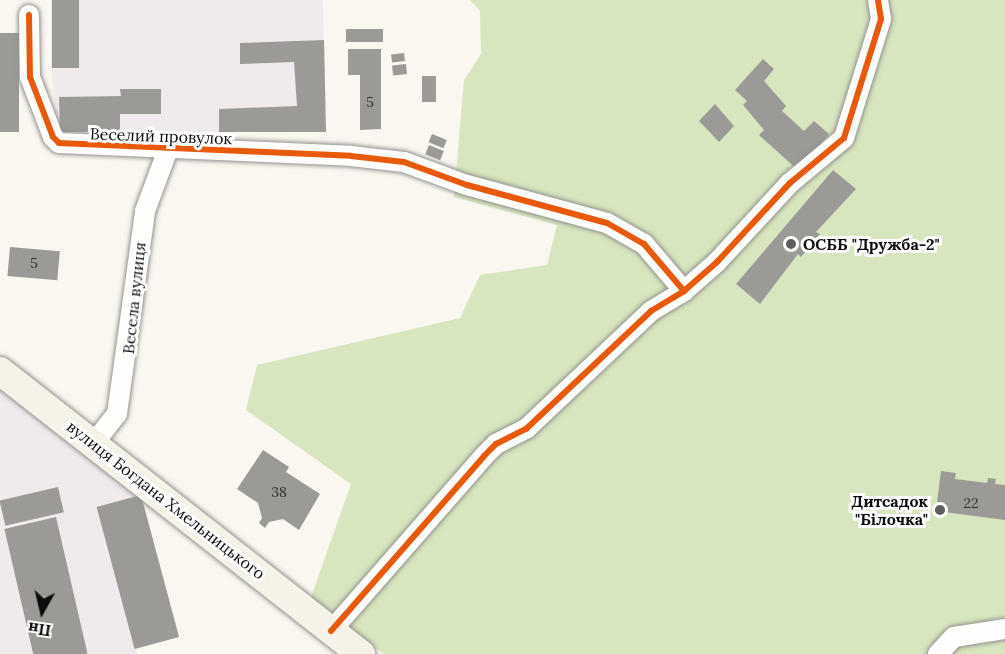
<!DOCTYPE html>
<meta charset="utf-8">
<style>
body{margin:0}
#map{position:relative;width:1005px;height:654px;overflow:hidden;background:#faf7f0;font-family:Lora,serif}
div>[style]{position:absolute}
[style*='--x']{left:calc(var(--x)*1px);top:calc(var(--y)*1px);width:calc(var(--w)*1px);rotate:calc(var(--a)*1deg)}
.industrial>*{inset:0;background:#f1eaed}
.forest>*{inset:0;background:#d7e6be}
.building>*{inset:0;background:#9c9a96;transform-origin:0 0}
.roads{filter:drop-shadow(0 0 2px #93928f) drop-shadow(0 0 2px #93928f)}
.street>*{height:20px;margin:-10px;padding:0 10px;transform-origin:10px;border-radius:10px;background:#fefefd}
.secondary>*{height:28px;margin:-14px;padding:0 14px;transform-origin:14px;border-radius:14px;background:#f5f2e8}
.cycleway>*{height:6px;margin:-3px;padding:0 3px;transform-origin:3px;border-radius:3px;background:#e8590c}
.dots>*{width:16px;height:16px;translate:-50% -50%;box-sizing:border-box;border:3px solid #fff;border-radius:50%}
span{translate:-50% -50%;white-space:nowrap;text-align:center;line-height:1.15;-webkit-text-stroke:6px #fff;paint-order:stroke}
.number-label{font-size:14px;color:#30302e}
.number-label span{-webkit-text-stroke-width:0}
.street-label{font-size:16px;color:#0c0c0c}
.poi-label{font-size:16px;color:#0c0c0c;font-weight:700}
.left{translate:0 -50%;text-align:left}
.right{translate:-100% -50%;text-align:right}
.north{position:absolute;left:12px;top:582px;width:60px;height:60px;-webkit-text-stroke:4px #fff;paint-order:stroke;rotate:188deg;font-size:16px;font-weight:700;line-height:24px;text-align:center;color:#0c0c0c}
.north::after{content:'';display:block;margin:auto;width:21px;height:27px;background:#0c0c0c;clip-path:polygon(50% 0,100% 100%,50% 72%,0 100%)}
</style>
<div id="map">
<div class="industrial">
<div style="clip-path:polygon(51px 0,323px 0,326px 132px,58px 132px,51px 69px)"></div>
<div style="clip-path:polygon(0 387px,141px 495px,179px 637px,135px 648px,138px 654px,0 654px)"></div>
</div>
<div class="forest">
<div style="clip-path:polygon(470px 0,1005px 0,1005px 654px,384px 654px,310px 600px,351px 484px,246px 410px,257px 365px,460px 318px,480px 275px,547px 265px,557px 225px,454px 197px,464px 80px,481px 54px,480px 11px)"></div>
</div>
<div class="building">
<div style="left:52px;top:0;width:27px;height:68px"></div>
<div style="left:346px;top:29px;width:37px;height:13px"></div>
<div style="left:0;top:33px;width:19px;height:99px"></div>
<div style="clip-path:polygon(324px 40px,326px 132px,219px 132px,219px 109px,297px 106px,294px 62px,240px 64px,240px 43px)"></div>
<div style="clip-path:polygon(348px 49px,381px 49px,381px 129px,360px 130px,360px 75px,348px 75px)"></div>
<div style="left:404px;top:53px;width:8px;height:13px;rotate:83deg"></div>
<div style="clip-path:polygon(763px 59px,774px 69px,764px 81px,786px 106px,782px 111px,804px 131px,814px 121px,829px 134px,799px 171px,759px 135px,764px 130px,743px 105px,747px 101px,735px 90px)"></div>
<div style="left:406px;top:64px;width:10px;height:14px;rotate:84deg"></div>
<div style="left:436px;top:76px;width:26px;height:14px;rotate:90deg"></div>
<div style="clip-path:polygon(120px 89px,161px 89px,161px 114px,120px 114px,120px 132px,60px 132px,59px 97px,121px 96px)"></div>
<div style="clip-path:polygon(715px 104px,734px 126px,719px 142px,699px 121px)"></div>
<div style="left:432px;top:134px;width:16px;height:9px;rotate:22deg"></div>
<div style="left:429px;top:145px;width:16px;height:10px;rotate:22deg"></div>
<div style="clip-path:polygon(833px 170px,856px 189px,816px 232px,820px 234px,801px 257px,798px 254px,760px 304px,736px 284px)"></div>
<div style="left:10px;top:247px;width:50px;height:29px;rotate:5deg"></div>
<div style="clip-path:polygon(263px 450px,289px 467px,286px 472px,320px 494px,299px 530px,283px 519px,269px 522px,265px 528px,259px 523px,262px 518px,258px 503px,237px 489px)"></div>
<div style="clip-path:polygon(941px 471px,956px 473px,955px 479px,987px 483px,988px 478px,996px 479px,995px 484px,1005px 485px,1005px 520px,936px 511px)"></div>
<div style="left:58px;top:487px;width:26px;height:60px;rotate:77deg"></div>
<div style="left:141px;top:495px;width:147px;height:46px;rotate:75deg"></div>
<div style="left:56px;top:517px;width:140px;height:53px;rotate:77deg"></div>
</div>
<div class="roads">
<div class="street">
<div style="--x:29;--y:15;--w:62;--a:89.1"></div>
<div style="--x:30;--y:77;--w:64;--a:69"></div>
<div style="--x:53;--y:137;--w:8;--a:45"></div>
<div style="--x:59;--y:143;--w:292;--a:2.5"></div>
<div style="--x:351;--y:156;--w:53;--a:6.5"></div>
<div style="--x:404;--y:162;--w:67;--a:20.1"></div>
<div style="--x:467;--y:185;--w:145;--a:15.2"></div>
<div style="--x:607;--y:223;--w:43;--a:29.6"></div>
<div style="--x:644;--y:244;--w:62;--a:49.6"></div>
<div style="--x:94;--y:443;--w:37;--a:-52"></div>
<div style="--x:117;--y:414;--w:205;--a:-82.1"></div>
<div style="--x:145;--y:211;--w:66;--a:-69.6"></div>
<div style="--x:331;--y:631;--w:232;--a:-48.8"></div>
<div style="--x:484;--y:456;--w:17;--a:-45"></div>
<div style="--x:496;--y:444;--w:34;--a:-27"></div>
<div style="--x:526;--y:429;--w:172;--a:-43.3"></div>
<div style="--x:651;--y:311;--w:39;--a:-31"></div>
<div style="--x:684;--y:291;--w:44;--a:-41.3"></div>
<div style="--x:717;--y:262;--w:108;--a:-47.3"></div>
<div style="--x:790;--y:183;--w:70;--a:-39.8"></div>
<div style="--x:844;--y:138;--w:125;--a:-72.7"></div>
<div style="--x:881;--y:19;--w:19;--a:-99"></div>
<div style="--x:938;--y:654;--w:23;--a:-47"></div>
<div style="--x:954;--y:637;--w:52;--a:-8.9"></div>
</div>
<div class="secondary">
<div style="--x:0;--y:371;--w:459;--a:38.1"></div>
</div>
</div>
<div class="cycleway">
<div style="--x:29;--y:15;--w:62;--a:89.1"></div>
<div style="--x:30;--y:77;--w:64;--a:69"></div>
<div style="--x:53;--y:137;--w:8;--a:45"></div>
<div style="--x:59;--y:143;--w:292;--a:2.5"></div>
<div style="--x:351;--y:156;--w:53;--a:6.5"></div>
<div style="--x:404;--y:162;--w:67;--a:20.1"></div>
<div style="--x:467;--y:185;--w:145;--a:15.2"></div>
<div style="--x:607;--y:223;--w:43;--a:29.6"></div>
<div style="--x:644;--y:244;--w:62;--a:49.6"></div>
<div style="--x:331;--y:631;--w:232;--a:-48.8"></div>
<div style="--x:484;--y:456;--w:17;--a:-45"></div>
<div style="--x:496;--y:444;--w:34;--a:-27"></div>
<div style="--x:526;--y:429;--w:172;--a:-43.3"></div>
<div style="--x:651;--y:311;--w:39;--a:-31"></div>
<div style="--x:684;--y:291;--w:44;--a:-41.3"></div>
<div style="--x:717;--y:262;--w:108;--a:-47.3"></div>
<div style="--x:790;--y:183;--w:70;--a:-39.8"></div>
<div style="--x:844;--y:138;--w:125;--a:-72.7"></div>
<div style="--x:881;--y:19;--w:19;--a:-99"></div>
</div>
<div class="dots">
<div style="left:791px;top:244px;background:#5f5e5c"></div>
<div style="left:940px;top:510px;background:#5f5e5c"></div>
</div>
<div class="number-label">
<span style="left:370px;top:102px">5</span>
<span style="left:34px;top:263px">5</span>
<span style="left:279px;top:492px">38</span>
<span style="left:971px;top:503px">22</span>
</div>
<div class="street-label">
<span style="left:161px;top:136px;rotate:2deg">Веселий провулок</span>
<span style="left:134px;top:298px;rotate:-84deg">Весела вулиця</span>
<span style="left:166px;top:500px;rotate:38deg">вулиця Богдана Хмельницького</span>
</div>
<div class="poi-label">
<span class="left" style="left:803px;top:244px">ОСББ "Дружба-2"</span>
<span class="right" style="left:928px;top:510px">Дитсадок<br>"Білочка"</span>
</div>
<div class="north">Пн</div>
</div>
